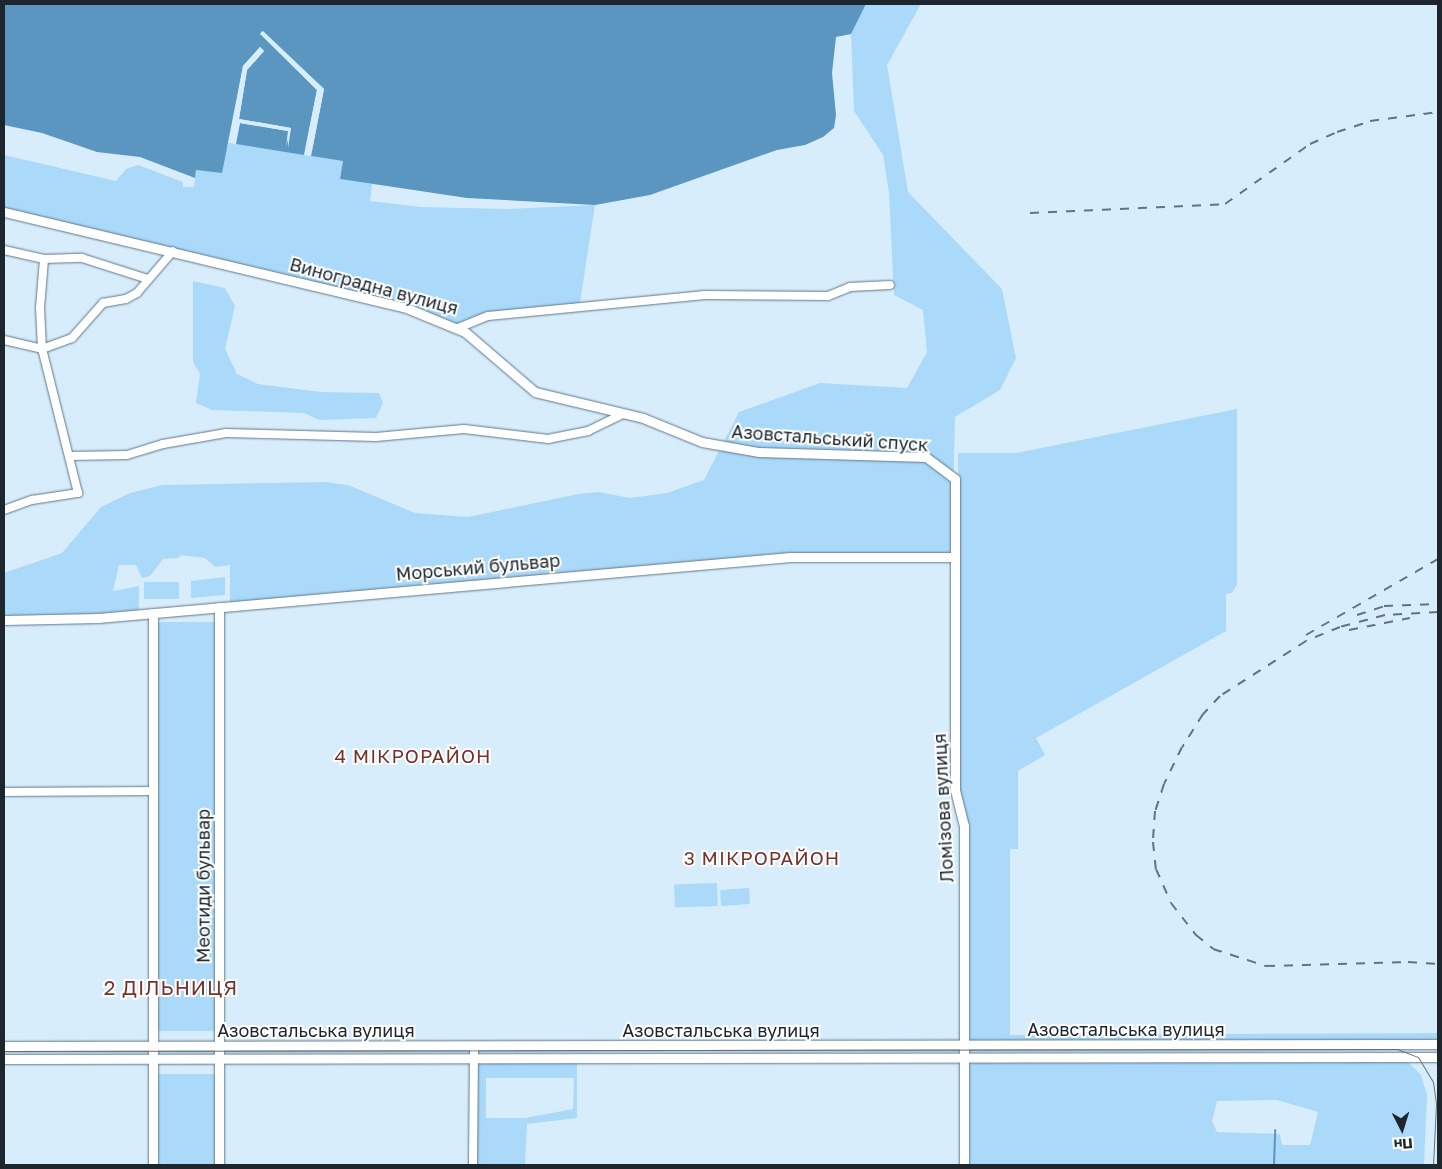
<!DOCTYPE html>
<meta charset="utf-8">
<style>
body{margin:0}
#map{position:relative;width:1442px;height:1169px;overflow:hidden;background:#d8edfc;font-family:"Golos Text",sans-serif}
div>[style]{position:absolute}
[style*='--x']{left:calc(var(--x)*1px);top:calc(var(--y)*1px);width:calc(var(--w)*1px);rotate:calc(var(--a)*1deg)}
.green>*{inset:0;background:#abd9fa;transform-origin:0 0}
.water>*{inset:0;background:#5a96bf}
.pier>*{inset:0;background:#d8edfc}
.stream>*{height:2px;margin:-1px;padding:0 1px;transform-origin:1px;border-radius:1px;background:#5a96bf}
.roads{filter:drop-shadow(0 0 1px #607787) drop-shadow(0 0 1px #607787)}
.minor>*{height:8px;margin:-4px;padding:0 4px;transform-origin:4px;border-radius:4px;background:#fff}
.tertiary>*{height:9px;margin:-4.5px;padding:0 4.5px;transform-origin:4.5px;border-radius:4.5px;background:#fff}
.tram>*{height:1px;margin:-0.5px;padding:0 0.5px;transform-origin:0.5px;border-radius:0.5px;background:#64727c}
.rail>*{height:2px;margin-top:-1px;transform-origin:0;background:repeating-linear-gradient(90deg,#64727c 0 9px,transparent 0 18px)}
span{translate:-50% -50%;white-space:nowrap;text-align:center;line-height:1.15;-webkit-text-stroke:4px #fff;paint-order:stroke}
.street-label{font-size:18px;color:#1d262d}
.neighbourhood-label{font-size:19px;color:#763128;letter-spacing:1px}
.quarter-label{font-size:20px;color:#763128;letter-spacing:1px}
.frame{position:absolute;inset:0;border:5px solid #1d262d;pointer-events:none}
.north{position:absolute;left:1377px;top:1104px;width:50px;height:50px;-webkit-text-stroke:4px #fff;paint-order:stroke;rotate:175deg;font-size:14px;font-weight:700;line-height:20px;text-align:center;color:#1d262d}
.north::after{content:'';display:block;margin:auto;width:18px;height:22px;background:#1d262d;clip-path:polygon(50% 0,100% 100%,50% 72%,0 100%)}
</style>
<div id="map">
<div class="green">
<div style="clip-path:polygon(866px 4px,921px 4px,887px 65px,908px 192px,1002px 289px,1016px 358px,1000px 390px,955px 417px,952px 554px,789px 554px,230px 603px,230px 565px,215px 567px,205px 558px,181px 555px,178px 558px,163px 559px,150px 576px,142px 578px,136px 565px,119px 565px,113px 591px,139px 586px,139px 612px,4px 617px,4px 573px,62px 553px,101px 507px,130px 493px,162px 485px,326px 482px,348px 485px,415px 513px,468px 517px,578px 494px,599px 492px,630px 498px,667px 493px,704px 480px,739px 412px,820px 383px,907px 388px,927px 352px,923px 310px,894px 295px,889px 193px,883px 155px,854px 111px,851px 34px)"></div>
<div style="clip-path:polygon(229px 143px,343px 161px,340px 179px,372px 184px,370px 201px,421px 207px,508px 209px,595px 205px,579px 309px,488px 316px,458px 328px,416px 311px,4px 212px,4px 155px,116px 181px,126px 169px,138px 165px,183px 182px,183px 187px,194px 187px,196px 170px,222px 173px,225px 148px)"></div>
<div style="clip-path:polygon(193px 281px,225px 288px,235px 306px,225px 349px,237px 374px,258px 384px,321px 392px,379px 393px,383px 403px,376px 418px,319px 420px,304px 413px,212px 410px,196px 403px,200px 374px,193px 362px)"></div>
<div style="clip-path:polygon(1237px 409px,1237px 585px,1232px 593px,1226px 594px,1226px 631px,1036px 738px,1045px 755px,1018px 771px,1018px 849px,1010px 849px,1010px 1035px,1438px 1033px,1438px 1040px,967px 1043px,959px 788px,958px 453px,1016px 453px)"></div>
<div style="clip-path:polygon(225px 577px,225px 595px,191px 598px,191px 581px)"></div>
<div style="left:179px;top:582px;width:17px;height:35px;rotate:90deg"></div>
<div style="left:215px;top:622px;width:409px;height:58px;rotate:90deg"></div>
<div style="left:717px;top:883px;width:23px;height:43px;rotate:88deg"></div>
<div style="left:749px;top:888px;width:16px;height:29px;rotate:86deg"></div>
<div style="clip-path:polygon(evenodd,1407px 1061px,1421px 1075px,1427px 1095px,1424px 1165px,967px 1165px,967px 1063px,1407px 1061px,1277px 1100px,1318px 1112px,1310px 1145px,1282px 1145px,1280px 1134px,1217px 1132px,1212px 1121px,1217px 1101px,1277px 1100px)"></div>
<div style="clip-path:polygon(evenodd,577px 1063px,577px 1118px,527px 1124px,525px 1165px,477px 1165px,478px 1064px,577px 1063px,486px 1078px,574px 1078px,573px 1109px,525px 1118px,486px 1118px,486px 1078px)"></div>
<div style="left:157px;top:1074px;width:58px;height:91px"></div>
</div>
<div class="water">
<div style="clip-path:polygon(4px 4px,866px 4px,851px 34px,836px 37px,832px 73px,836px 115px,834px 128px,823px 137px,805px 145px,777px 150px,650px 195px,595px 205px,467px 198px,340px 179px,343px 161px,311px 156px,324px 89px,263px 31px,261px 34px,317px 90px,304px 155px,236px 144px,240px 123px,288px 131px,286px 147px,291px 128px,239px 119px,247px 70px,264px 51px,260px 47px,243px 66px,222px 173px,196px 170px,195px 178px,140px 157px,97px 152px,42px 133px,4px 125px)"></div>
</div>
<div class="pier">
<div style="clip-path:polygon(262px 31px,324px 89px,311px 156px,321px 90px,309px 78px,319px 90px,304px 155px,317px 90px,260px 34px)"></div>
<div style="clip-path:polygon(260px 47px,264px 51px,247px 70px,239px 119px,291px 128px,288px 148px,288px 131px,240px 123px,233px 144px,245px 69px,260px 50px,245px 67px,229px 143px,243px 66px)"></div>
</div>
<div class="stream">
<div style="--x:1274;--y:1165;--w:35;--a:-88"></div>
</div>
<div class="roads">
<div class="minor">
<div style="--x:4;--y:250;--w:41;--a:12.7"></div>
<div style="--x:44;--y:259;--w:38;--a:-2"></div>
<div style="--x:82;--y:258;--w:69;--a:17.7"></div>
<div style="--x:458;--y:328;--w:32;--a:-22"></div>
<div style="--x:488;--y:316;--w:218;--a:-5.5"></div>
<div style="--x:705;--y:295;--w:123;--a:0.5"></div>
<div style="--x:828;--y:296;--w:24;--a:-22"></div>
<div style="--x:850;--y:287;--w:40;--a:-2.9"></div>
<div style="--x:4;--y:340;--w:39;--a:13"></div>
<div style="--x:42;--y:349;--w:32;--a:-20"></div>
<div style="--x:72;--y:338;--w:47;--a:-48.5"></div>
<div style="--x:103;--y:303;--w:23;--a:-10"></div>
<div style="--x:126;--y:299;--w:13;--a:-29"></div>
<div style="--x:137;--y:293;--w:55;--a:-49.4"></div>
<div style="--x:69;--y:456;--w:58;--a:-1"></div>
<div style="--x:127;--y:455;--w:38;--a:-17"></div>
<div style="--x:163;--y:444;--w:64;--a:-9.9"></div>
<div style="--x:226;--y:433;--w:150;--a:1.5"></div>
<div style="--x:376;--y:437;--w:88;--a:-5.2"></div>
<div style="--x:464;--y:429;--w:85;--a:6.8"></div>
<div style="--x:548;--y:439;--w:41;--a:-11.3"></div>
<div style="--x:588;--y:431;--w:39;--a:-26"></div>
<div style="--x:4;--y:510;--w:30;--a:-20"></div>
<div style="--x:32;--y:500;--w:47;--a:-8.7"></div>
<div style="--x:78;--y:493;--w:148;--a:-104"></div>
<div style="--x:42;--y:349;--w:41;--a:-92.8"></div>
<div style="--x:40;--y:308;--w:49;--a:-85.3"></div>
<div style="--x:4;--y:792;--w:149;--a:-0.4"></div>
<div style="--x:473;--y:1165;--w:119;--a:-89.5"></div>
</div>
<div class="tertiary">
<div style="--x:4;--y:212;--w:411;--a:13.4"></div>
<div style="--x:404;--y:307;--w:66;--a:22.3"></div>
<div style="--x:465;--y:332;--w:92;--a:40.6"></div>
<div style="--x:535;--y:392;--w:111;--a:13.5"></div>
<div style="--x:643;--y:418;--w:64;--a:22.1"></div>
<div style="--x:702;--y:442;--w:58;--a:10"></div>
<div style="--x:759;--y:452;--w:167;--a:1.7"></div>
<div style="--x:926;--y:457;--w:36;--a:37"></div>
<div style="--x:955;--y:479;--w:311;--a:90"></div>
<div style="--x:955;--y:790;--w:37;--a:76"></div>
<div style="--x:964;--y:826;--w:339;--a:90"></div>
<div style="--x:4;--y:620;--w:94;--a:-1.2"></div>
<div style="--x:98;--y:618;--w:695;--a:-5.04"></div>
<div style="--x:790;--y:557;--w:165;--a:0"></div>
<div style="--x:4;--y:1046;--w:1434;--a:-0.08"></div>
<div style="--x:4;--y:1059;--w:1434;--a:-0.08"></div>
<div style="--x:153;--y:1165;--w:552;--a:-90"></div>
<div style="--x:219;--y:1165;--w:558;--a:-90"></div>
</div>
</div>
<div class="tram">
<div style="--x:4;--y:1051;--w:1393;--a:-0.08"></div>
<div style="--x:1397;--y:1049;--w:22;--a:21"></div>
<div style="--x:1418;--y:1057;--w:29;--a:59"></div>
<div style="--x:1433;--y:1082;--w:22;--a:82"></div>
<div style="--x:1436;--y:1104;--w:61;--a:92.8"></div>
</div>
<div class="rail">
<div style="--x:1030;--y:213;--w:195;--a:-2.6"></div>
<div style="--x:1225;--y:204;--w:104;--a:-35.2"></div>
<div style="--x:1310;--y:144;--w:30;--a:-24"></div>
<div style="--x:1337;--y:132;--w:35;--a:-18"></div>
<div style="--x:1370;--y:121;--w:69;--a:-7.5"></div>
<div style="--x:1438;--y:612;--w:53;--a:176.8"></div>
<div style="--x:1385;--y:615;--w:47;--a:165.1"></div>
<div style="--x:1340;--y:627;--w:37;--a:158"></div>
<div style="--x:1306;--y:641;--w:102;--a:147.4"></div>
<div style="--x:1220;--y:696;--w:25;--a:133"></div>
<div style="--x:1203;--y:714;--w:39;--a:122"></div>
<div style="--x:1182;--y:747;--w:41;--a:115.9"></div>
<div style="--x:1164;--y:784;--w:28;--a:108"></div>
<div style="--x:1155;--y:811;--w:31;--a:94"></div>
<div style="--x:1153;--y:842;--w:27;--a:84"></div>
<div style="--x:1156;--y:869;--w:37;--a:66"></div>
<div style="--x:1171;--y:903;--w:41;--a:52"></div>
<div style="--x:1196;--y:935;--w:22;--a:39"></div>
<div style="--x:1213;--y:949;--w:56;--a:17.8"></div>
<div style="--x:1266;--y:966;--w:142;--a:-1.6"></div>
<div style="--x:1408;--y:962;--w:30;--a:4"></div>
<div style="--x:1357;--y:615;--w:28;--a:-18"></div>
<div style="--x:1384;--y:606;--w:54;--a:-2.1"></div>
<div style="--x:1349;--y:630;--w:62;--a:-11.1"></div>
<div style="--x:1306;--y:635;--w:152;--a:-29.9"></div>
</div>
<div class="street-label">
<span style="left:374px;top:286px;rotate:15deg">Виноградна вулиця</span>
<span style="left:830px;top:438px;rotate:4deg">Азовстальський спуск</span>
<span style="left:478px;top:567px;rotate:-5deg">Морський бульвар</span>
<span style="left:943px;top:808px;rotate:-93deg">Ломізова вулиця</span>
<span style="left:203px;top:886px;rotate:-90deg">Меотиди бульвар</span>
<span style="left:1126px;top:1029px">Азовстальська вулиця</span>
<span style="left:316px;top:1030px">Азовстальська вулиця</span>
<span style="left:721px;top:1030px">Азовстальська вулиця</span>
</div>
<div class="neighbourhood-label">
<span style="left:413px;top:756px">4 МІКРОРАЙОН</span>
<span style="left:762px;top:858px">3 МІКРОРАЙОН</span>
</div>
<div class="quarter-label">
<span style="left:171px;top:987px">2 ДІЛЬНИЦЯ</span>
</div>
<div class="frame"></div>
<div class="north">Пн</div>
</div>
